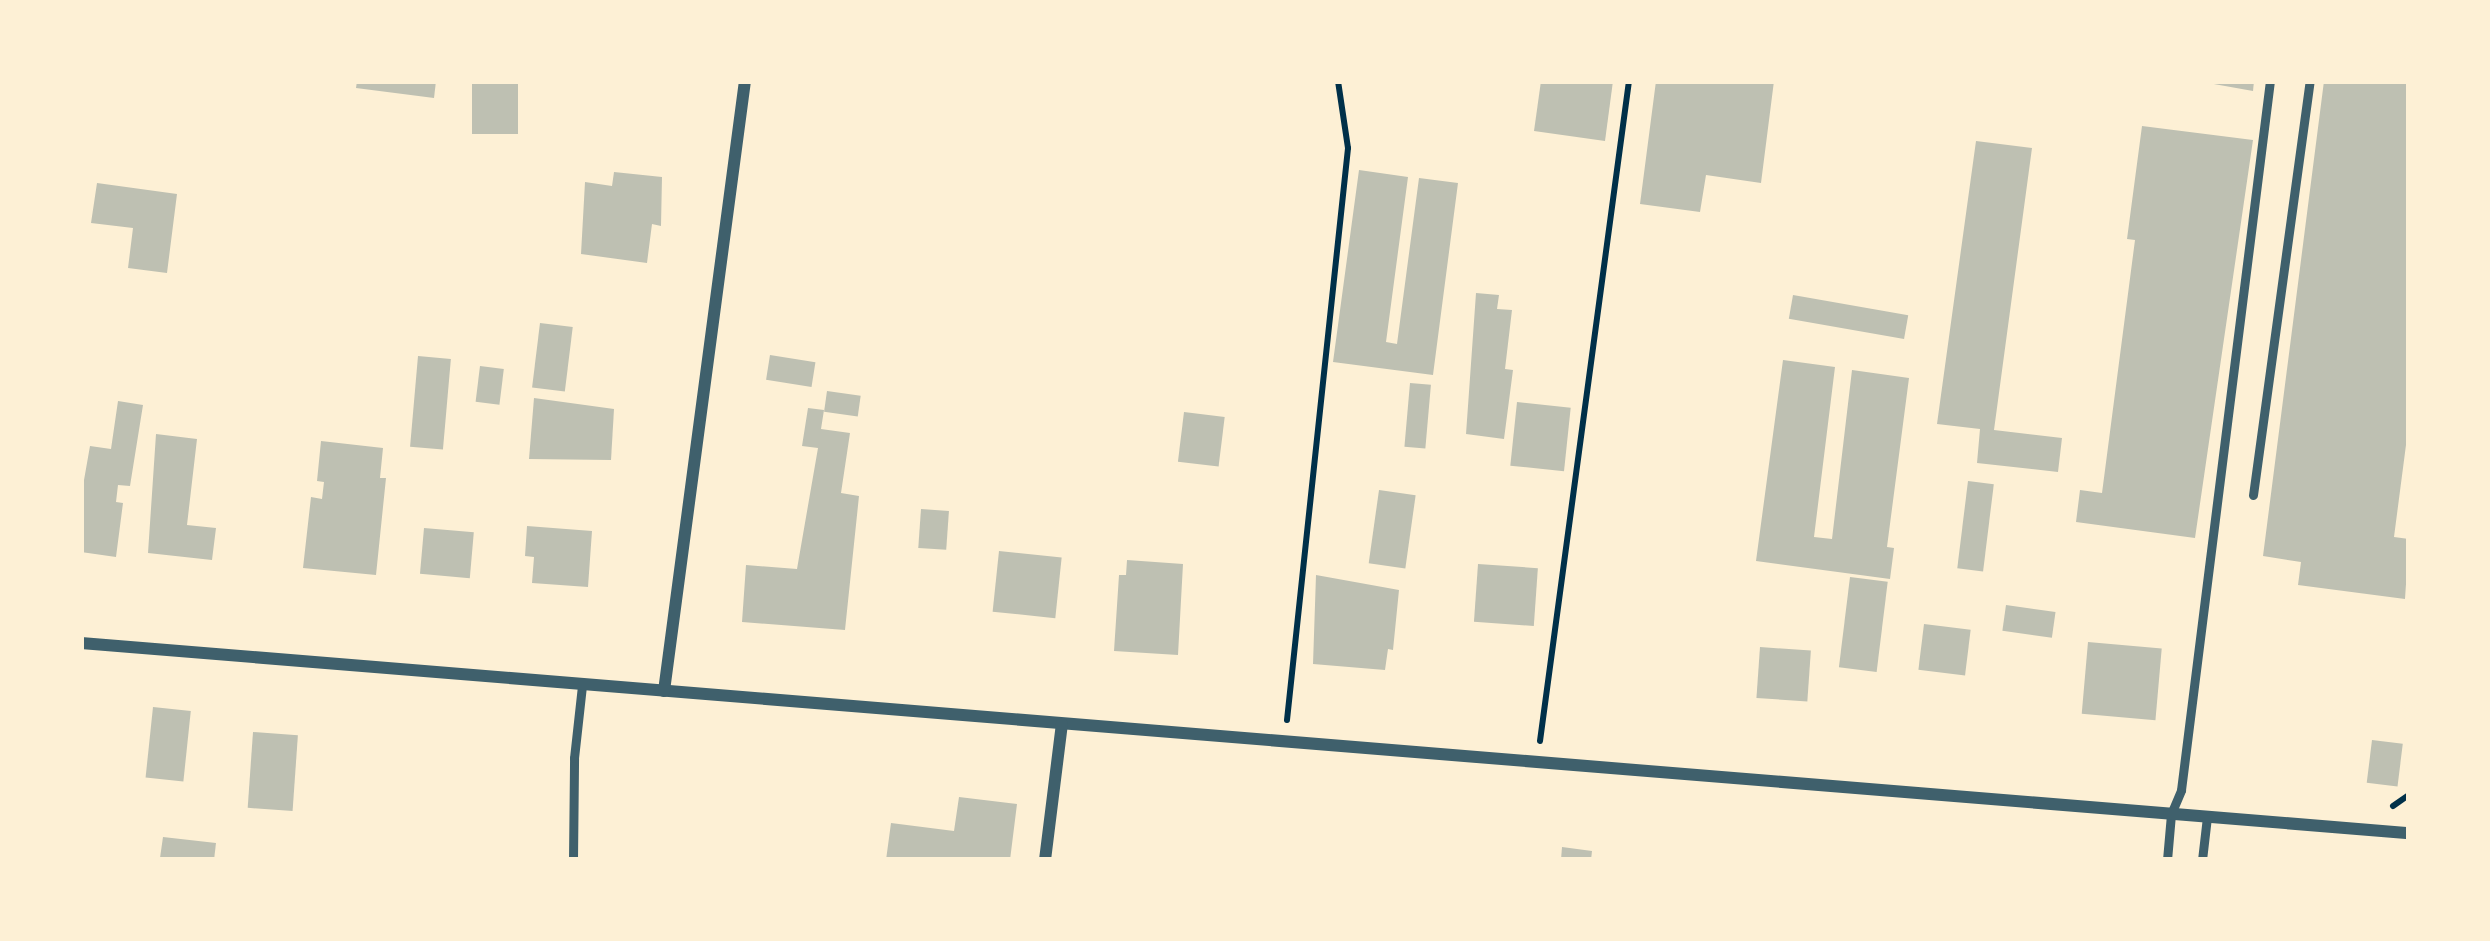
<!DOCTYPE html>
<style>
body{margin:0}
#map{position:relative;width:2490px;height:941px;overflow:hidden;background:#fdf0d5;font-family:"Source Sans 3",sans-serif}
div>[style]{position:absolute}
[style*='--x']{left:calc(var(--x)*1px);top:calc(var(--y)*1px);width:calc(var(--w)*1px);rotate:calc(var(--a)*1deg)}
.building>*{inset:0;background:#bec0b2;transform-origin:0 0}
.path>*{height:6px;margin:-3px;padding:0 3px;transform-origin:3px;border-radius:3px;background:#003049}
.service>*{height:9px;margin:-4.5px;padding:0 4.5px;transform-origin:4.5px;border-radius:4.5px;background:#3f606c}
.minor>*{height:12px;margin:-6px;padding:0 6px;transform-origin:6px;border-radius:6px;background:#3f606c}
span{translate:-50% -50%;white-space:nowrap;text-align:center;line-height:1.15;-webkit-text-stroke:9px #fdf0d5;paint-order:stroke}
.frame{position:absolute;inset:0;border:84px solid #fdf0d5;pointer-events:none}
</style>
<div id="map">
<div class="building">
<div style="clip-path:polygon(357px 81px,436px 81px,434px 98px,356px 88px)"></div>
<div style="left:472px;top:81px;width:46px;height:53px"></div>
<div style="clip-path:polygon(1541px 81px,1613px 81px,1605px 141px,1534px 131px)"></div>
<div style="clip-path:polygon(1656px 81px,1774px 81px,1761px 183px,1706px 175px,1700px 212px,1640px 204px)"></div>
<div style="clip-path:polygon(2197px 81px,2254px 81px,2253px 91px)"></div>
<div style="clip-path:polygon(2324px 81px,2409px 81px,2409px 422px,2394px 537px,2409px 539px,2405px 599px,2298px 585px,2301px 562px,2263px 556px)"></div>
<div style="clip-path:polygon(2142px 126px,2253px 140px,2195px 538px,2076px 522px,2080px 490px,2102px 493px,2135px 240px,2127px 239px)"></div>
<div style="clip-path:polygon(1976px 141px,2032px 148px,1994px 430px,2062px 438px,2058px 472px,1977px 463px,1980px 429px,1937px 424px)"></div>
<div style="clip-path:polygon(1359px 170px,1408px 177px,1386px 342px,1397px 344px,1419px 178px,1458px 183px,1433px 375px,1333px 362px)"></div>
<div style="clip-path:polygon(614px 172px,662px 177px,661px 226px,652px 224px,647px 263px,581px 254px,585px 182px,612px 186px)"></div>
<div style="clip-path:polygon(97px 183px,177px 194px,167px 273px,128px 268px,133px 228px,91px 223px)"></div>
<div style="clip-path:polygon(1476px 293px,1499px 295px,1497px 309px,1512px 310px,1505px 369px,1513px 370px,1504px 439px,1466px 434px)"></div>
<div style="left:1793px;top:295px;width:117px;height:24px;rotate:10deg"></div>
<div style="left:540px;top:323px;width:33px;height:65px;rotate:7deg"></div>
<div style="left:770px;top:355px;width:46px;height:25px;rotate:9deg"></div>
<div style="left:418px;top:356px;width:33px;height:91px;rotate:5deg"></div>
<div style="clip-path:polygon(1783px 360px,1835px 367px,1814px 537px,1832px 539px,1852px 370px,1909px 378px,1887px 547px,1894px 548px,1890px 579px,1756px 561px)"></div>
<div style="left:480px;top:366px;width:24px;height:36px;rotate:7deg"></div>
<div style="left:1410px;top:383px;width:21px;height:64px;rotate:5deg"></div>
<div style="left:827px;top:391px;width:34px;height:21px;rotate:8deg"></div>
<div style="clip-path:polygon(534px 398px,614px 409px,611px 460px,529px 459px)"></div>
<div style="clip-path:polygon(118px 401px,143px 405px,130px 486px,118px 485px,116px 502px,123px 503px,116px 557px,81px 552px,81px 497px,90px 446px,111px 449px)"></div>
<div style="left:1517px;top:402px;width:54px;height:64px;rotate:6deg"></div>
<div style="clip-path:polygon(808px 408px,824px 410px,821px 429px,850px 433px,841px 493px,859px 496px,845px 630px,742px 622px,746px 565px,797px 569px,818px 448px,802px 446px)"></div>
<div style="left:1184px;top:412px;width:41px;height:50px;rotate:7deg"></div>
<div style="clip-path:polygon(156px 434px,197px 439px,187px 525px,216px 528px,212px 560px,148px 553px)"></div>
<div style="clip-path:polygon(321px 441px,383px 448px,380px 478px,386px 478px,376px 575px,303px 568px,311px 497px,322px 499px,324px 482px,317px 481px)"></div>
<div style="left:1968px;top:481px;width:26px;height:88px;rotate:7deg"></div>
<div style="left:1379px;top:490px;width:37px;height:74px;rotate:8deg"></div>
<div style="left:921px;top:509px;width:28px;height:39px;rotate:4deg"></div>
<div style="clip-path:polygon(527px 526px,592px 531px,588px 587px,532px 583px,534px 557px,525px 556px)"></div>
<div style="left:424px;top:528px;width:50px;height:46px;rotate:5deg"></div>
<div style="left:999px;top:551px;width:63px;height:61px;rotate:6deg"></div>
<div style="clip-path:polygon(1127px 560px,1183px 564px,1178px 655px,1114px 651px,1119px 575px,1126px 575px)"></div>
<div style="left:1478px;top:564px;width:60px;height:58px;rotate:4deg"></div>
<div style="clip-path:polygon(1316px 575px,1399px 590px,1393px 650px,1388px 649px,1385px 670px,1313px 664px)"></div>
<div style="left:1850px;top:577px;width:38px;height:91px;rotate:7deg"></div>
<div style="left:2006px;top:605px;width:50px;height:26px;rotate:8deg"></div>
<div style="left:1924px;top:624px;width:47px;height:46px;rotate:7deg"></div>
<div style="left:2088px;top:642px;width:74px;height:72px;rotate:5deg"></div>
<div style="left:1760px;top:647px;width:51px;height:51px;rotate:4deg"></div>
<div style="left:153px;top:707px;width:38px;height:71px;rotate:6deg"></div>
<div style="left:253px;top:732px;width:45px;height:76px;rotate:4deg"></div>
<div style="left:2372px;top:740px;width:31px;height:43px;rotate:7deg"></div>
<div style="clip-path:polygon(959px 797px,1017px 804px,1010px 860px,886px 860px,891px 823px,954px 831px)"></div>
<div style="clip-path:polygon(163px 837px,216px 843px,214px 860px,160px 858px)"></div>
<div style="clip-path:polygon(1562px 847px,1592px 851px,1591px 860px,1561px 860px)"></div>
</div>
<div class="path">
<div style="--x:1287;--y:720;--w:575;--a:-83.91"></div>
<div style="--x:1348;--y:148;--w:68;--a:-98.5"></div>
<div style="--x:1540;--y:741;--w:666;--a:-82.32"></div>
<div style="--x:2393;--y:806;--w:19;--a:-35"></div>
</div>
<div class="service">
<div style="--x:2253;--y:495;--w:418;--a:-82.2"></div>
<div style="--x:573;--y:860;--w:102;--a:-89.4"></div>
<div style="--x:574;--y:758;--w:73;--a:-83.7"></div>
<div style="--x:2167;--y:860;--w:46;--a:-85"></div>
<div style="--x:2171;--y:814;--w:26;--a:-67"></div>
<div style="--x:2181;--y:790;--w:715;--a:-82.85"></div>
<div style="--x:2202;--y:860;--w:43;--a:-83.4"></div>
</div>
<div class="minor">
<div style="--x:81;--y:643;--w:2336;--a:4.67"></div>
<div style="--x:664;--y:691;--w:615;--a:-82.44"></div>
<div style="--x:1045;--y:860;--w:137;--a:-82.9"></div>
</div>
<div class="frame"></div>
</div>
